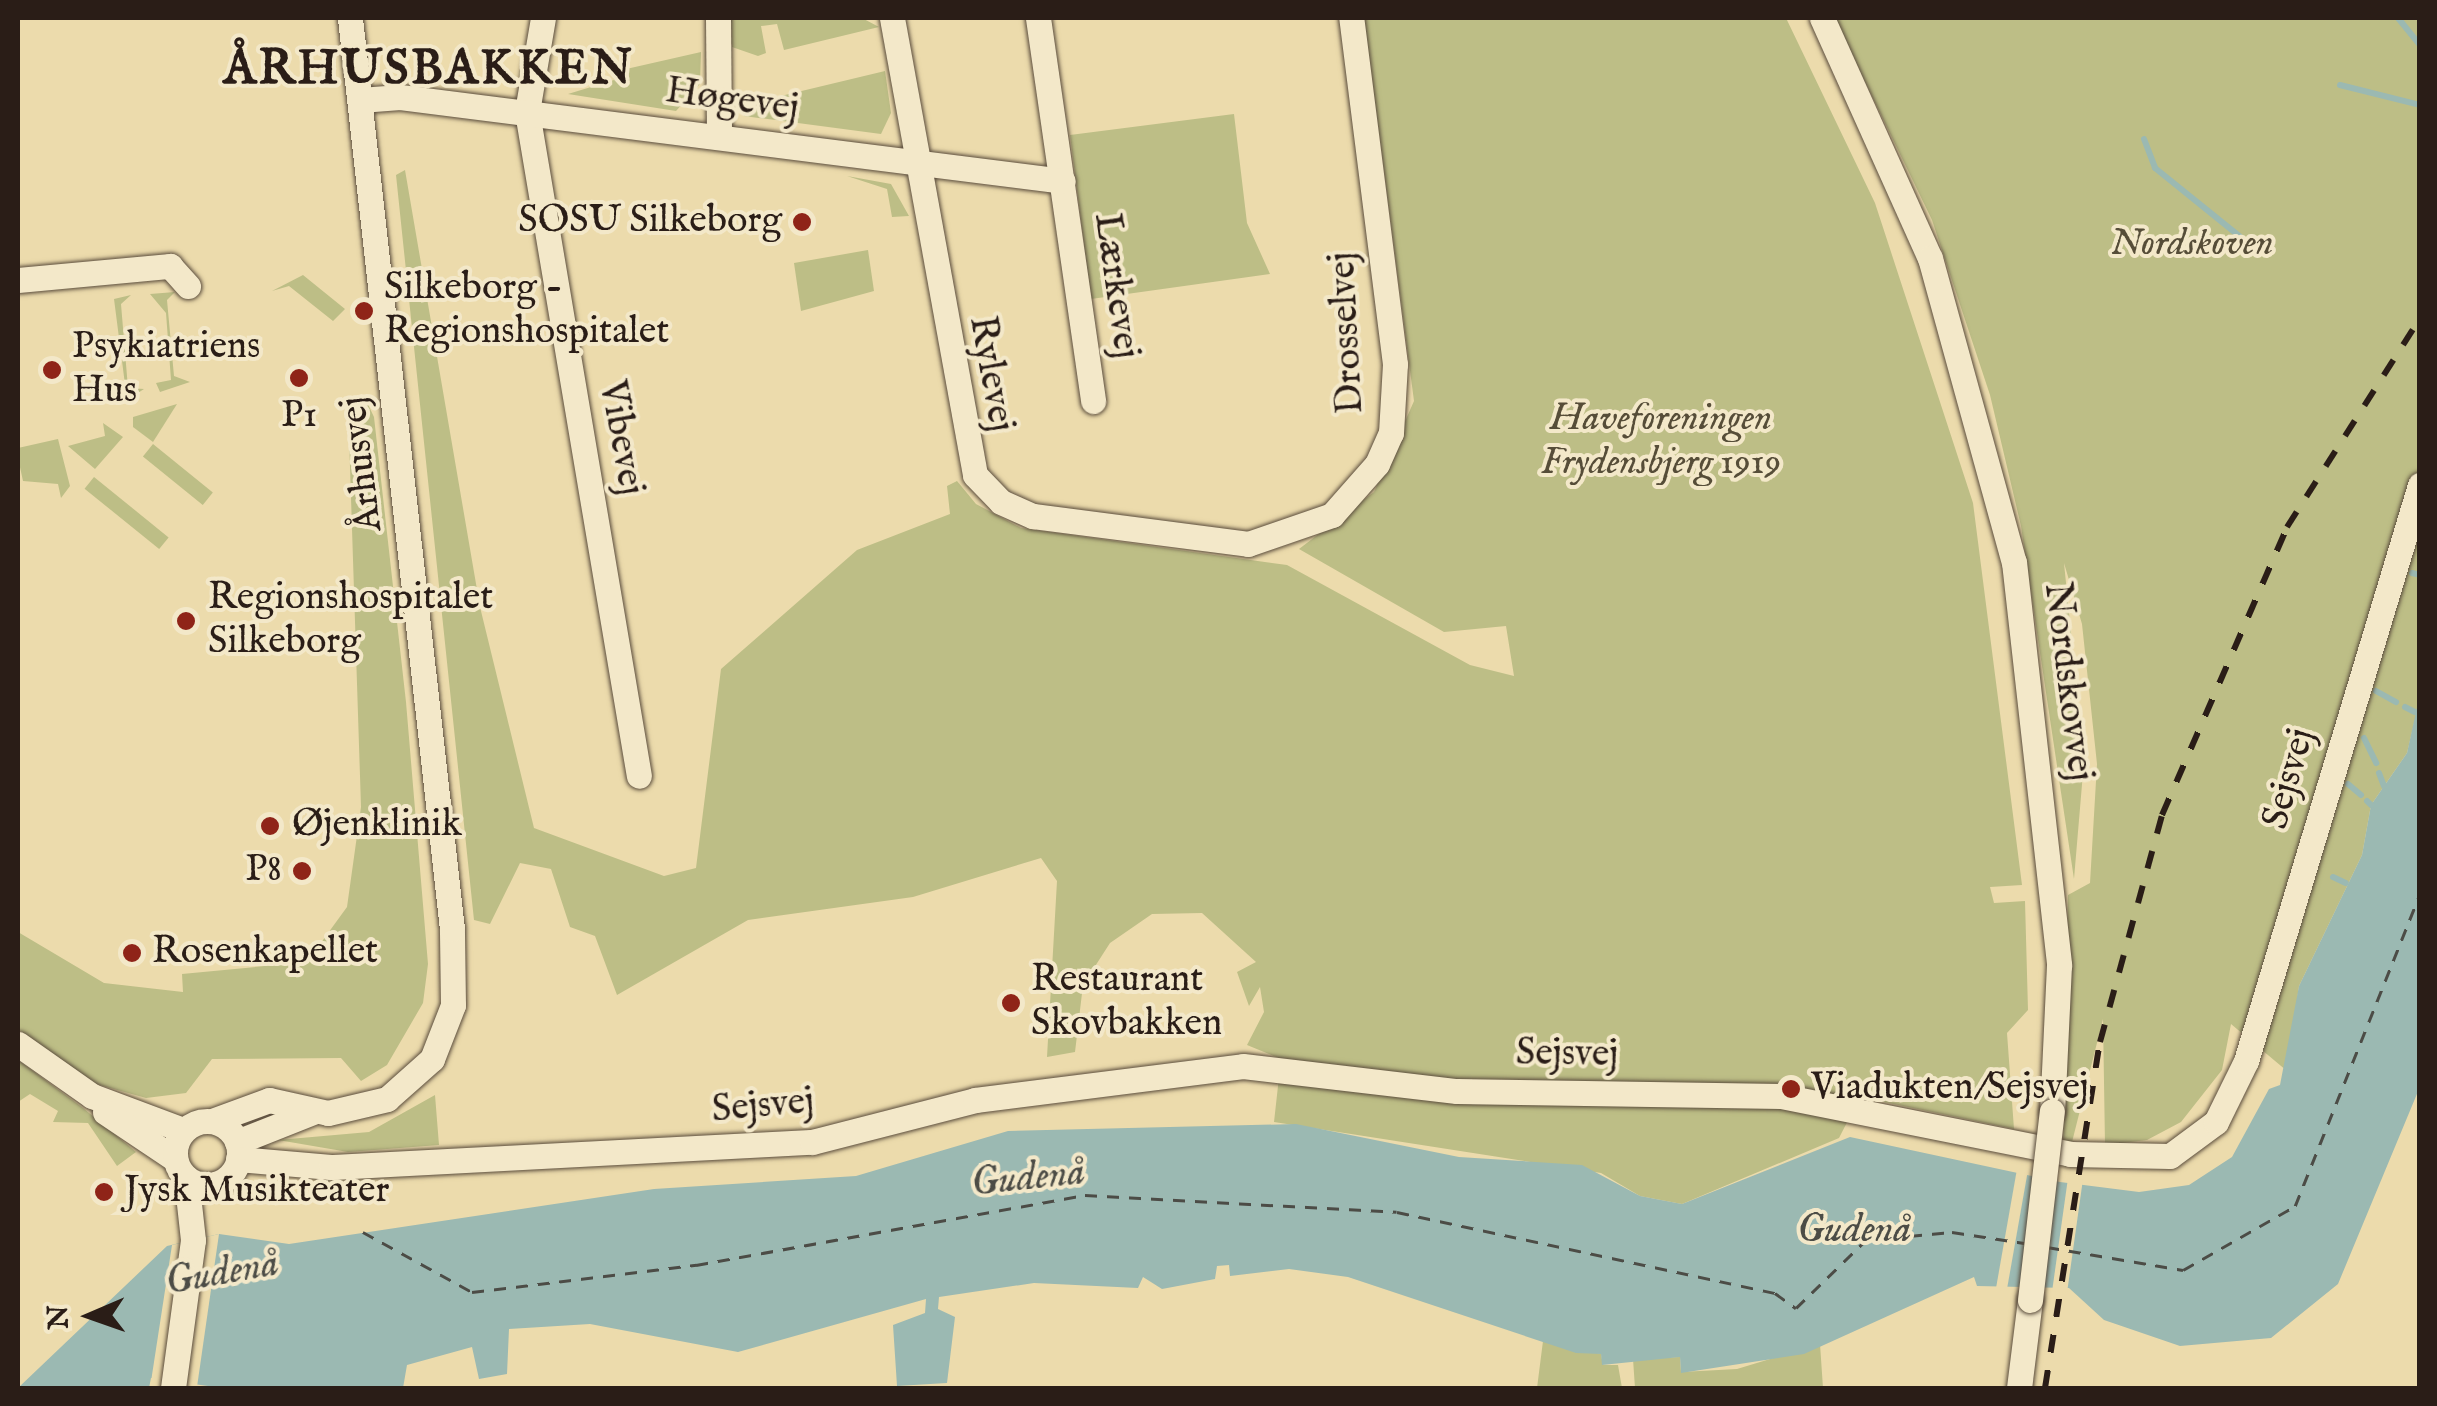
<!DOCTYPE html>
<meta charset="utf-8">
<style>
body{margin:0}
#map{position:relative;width:2437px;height:1406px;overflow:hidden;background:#ecdbac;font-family:"IM FELL English",serif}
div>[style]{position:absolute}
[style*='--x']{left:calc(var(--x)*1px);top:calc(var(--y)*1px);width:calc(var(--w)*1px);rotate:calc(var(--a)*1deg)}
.green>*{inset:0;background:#bdbe86;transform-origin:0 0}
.water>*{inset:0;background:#9bb9b2}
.pier>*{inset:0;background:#ecdbac;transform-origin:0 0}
.stream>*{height:6px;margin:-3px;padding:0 3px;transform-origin:3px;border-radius:3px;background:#9bb9b2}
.ferry>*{height:2.5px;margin-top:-1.25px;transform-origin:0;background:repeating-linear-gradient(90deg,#4c4c46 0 12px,transparent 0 22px)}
.roads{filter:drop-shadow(0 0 2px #5a4c3c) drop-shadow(0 0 2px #5a4c3c)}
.minor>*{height:25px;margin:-12.5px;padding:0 12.5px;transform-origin:12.5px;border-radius:12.5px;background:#f3e8c9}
.minor>.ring{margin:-12.5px;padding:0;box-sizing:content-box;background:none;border:25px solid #f3e8c9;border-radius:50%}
.rail>*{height:6px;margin-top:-3px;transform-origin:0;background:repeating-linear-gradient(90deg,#2a1d17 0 18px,transparent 0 36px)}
.bridges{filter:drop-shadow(0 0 2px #5a4c3c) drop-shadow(0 0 2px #5a4c3c)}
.minor-bridge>*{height:25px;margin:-12.5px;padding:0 12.5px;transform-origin:12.5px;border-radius:12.5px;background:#f3e8c9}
.dots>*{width:28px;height:28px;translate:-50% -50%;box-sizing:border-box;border:5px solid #f3e8c9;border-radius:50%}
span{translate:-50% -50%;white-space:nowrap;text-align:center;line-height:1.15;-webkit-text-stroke:8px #f3e8c9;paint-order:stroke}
.street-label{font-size:38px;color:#2a1d17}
.poi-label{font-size:38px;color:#2a1d17}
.right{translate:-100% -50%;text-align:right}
.left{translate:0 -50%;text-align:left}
.park-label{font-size:38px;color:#564d38;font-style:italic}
.water-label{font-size:40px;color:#4c4c46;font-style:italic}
.district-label{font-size:48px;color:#2a1d17;font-weight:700;letter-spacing:2.5px}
.frame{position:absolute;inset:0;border:20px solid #2a1d17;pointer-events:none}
.north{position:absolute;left:40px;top:1266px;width:100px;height:100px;-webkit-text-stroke:8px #f3e8c9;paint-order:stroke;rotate:268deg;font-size:28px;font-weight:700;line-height:40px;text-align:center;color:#2a1d17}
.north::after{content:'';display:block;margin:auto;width:35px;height:45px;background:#2a1d17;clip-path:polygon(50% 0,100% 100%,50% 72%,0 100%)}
</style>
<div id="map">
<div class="green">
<div style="clip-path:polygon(725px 18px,862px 18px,879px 27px,784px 50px,777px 24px,761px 26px,766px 53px,758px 56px,732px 47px)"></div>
<div style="clip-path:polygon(1364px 18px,1786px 18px,1875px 203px,1973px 503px,2022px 885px,1990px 887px,1994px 903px,2025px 901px,2028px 1010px,2007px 1033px,2014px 1129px,1860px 1097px,1839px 1138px,1682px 1204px,1640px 1196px,1601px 1173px,1274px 1122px,1281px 1059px,1247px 1045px,1264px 1012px,1260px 987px,1249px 1006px,1237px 972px,1256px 962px,1202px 913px,1152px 914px,1110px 943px,1083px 985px,1075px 1052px,1047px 1057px,1057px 881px,1041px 858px,913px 897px,748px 920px,617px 995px,595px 936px,570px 927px,551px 869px,520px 863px,490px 924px,474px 920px,396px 175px,405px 170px,480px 607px,534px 828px,664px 876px,696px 868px,721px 669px,857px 550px,950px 514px,947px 486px,957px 481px,976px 504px,1021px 528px,1287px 565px,1470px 665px,1514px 676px,1506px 626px,1444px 632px,1299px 549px,1374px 492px,1414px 401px)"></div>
<div style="clip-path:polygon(1834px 18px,2419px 18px,2420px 698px,2407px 753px,2371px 805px,2362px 855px,2299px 986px,2287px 1071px,2231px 1024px,2222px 1070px,2181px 1122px,2147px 1140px,2105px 1145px,2103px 1019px,2070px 1150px,2063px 1146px,2068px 895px,2090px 883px,2097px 764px,2082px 624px,2064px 563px,2084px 761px,2074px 879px,2021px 526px,1990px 395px,1932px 220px)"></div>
<div style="clip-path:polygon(701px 52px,700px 84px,676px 111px,568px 94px,614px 80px,613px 72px)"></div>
<div style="clip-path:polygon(885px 71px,891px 113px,881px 134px,744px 116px,743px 105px)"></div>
<div style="clip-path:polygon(1234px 114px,1247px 223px,1270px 274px,1091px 299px,1070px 135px)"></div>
<div style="clip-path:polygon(847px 176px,891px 184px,909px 216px,892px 217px,887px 189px)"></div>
<div style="clip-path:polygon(868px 250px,874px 291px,801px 311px,794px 263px)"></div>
<div style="clip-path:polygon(303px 275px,345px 309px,333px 321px,289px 286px,272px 291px)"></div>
<div style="clip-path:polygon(175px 292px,167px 300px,174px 376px,190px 382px,160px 392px,156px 383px,171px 380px,166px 313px,150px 294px)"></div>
<div style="clip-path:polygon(131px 295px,121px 304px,128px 388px,144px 389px,127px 400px,114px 299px)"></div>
<div style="clip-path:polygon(364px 396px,374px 417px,406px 702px,428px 964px,423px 1003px,387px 1065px,361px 1081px,341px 1058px,212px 1059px,186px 1093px,146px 1098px,96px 1084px,18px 1029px,18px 932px,104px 983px,183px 992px,182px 974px,307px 962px,347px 907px,361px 807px,349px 436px,352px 403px)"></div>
<div style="clip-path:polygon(177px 404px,153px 442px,133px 427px,133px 417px)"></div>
<div style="clip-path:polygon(103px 423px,123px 437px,95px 469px,68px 446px,105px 436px)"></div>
<div style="clip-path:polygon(58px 439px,70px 486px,61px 498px,58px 484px,23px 481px,18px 458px,18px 448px)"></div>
<div style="left:153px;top:444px;width:77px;height:16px;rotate:39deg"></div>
<div style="left:94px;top:477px;width:96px;height:15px;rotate:39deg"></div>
<div style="clip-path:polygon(18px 1060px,83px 1108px,136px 1152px,117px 1166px,88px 1123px,53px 1122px,58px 1111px,30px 1094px,18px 1102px)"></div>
<div style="clip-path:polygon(435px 1095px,439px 1145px,348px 1152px,278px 1140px,369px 1132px)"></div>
<div style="clip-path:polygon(1543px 1341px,1601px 1354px,1603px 1365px,1618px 1365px,1622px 1388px,1537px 1388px)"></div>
<div style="clip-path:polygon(1820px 1344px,1823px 1388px,1635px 1388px,1633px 1359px,1680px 1357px,1681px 1372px,1737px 1369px)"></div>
</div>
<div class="water">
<div style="clip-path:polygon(2419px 698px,2419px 1089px,2338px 1284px,2271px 1338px,2180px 1346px,2104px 1320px,2069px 1288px,1977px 1286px,1974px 1277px,1804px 1354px,1681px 1373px,1680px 1357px,1602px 1365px,1601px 1354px,1576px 1353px,1348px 1277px,1289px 1269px,1230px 1276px,1229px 1265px,1217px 1266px,1215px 1279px,1162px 1289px,1143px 1277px,1138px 1288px,1034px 1283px,939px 1297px,938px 1309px,955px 1317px,947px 1383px,897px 1386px,893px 1325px,925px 1313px,926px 1299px,738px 1352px,590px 1324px,509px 1329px,507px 1374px,479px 1379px,472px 1347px,407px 1365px,403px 1388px,222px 1388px,151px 1378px,149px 1388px,18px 1388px,167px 1246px,219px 1234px,289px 1244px,654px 1189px,856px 1176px,1008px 1131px,1296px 1124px,1459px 1157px,1582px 1165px,1640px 1196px,1682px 1204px,1850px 1137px,2060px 1182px,2139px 1192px,2189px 1185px,2232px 1157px,2269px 1089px,2280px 1085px,2299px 986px,2362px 855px,2371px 805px,2407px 753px)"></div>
</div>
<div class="pier">
<div style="left:2017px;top:1169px;width:11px;height:122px;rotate:10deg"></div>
<div style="left:2068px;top:1178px;width:15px;height:114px;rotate:8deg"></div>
<div style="clip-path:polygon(219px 1234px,197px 1387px,150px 1388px,172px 1245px)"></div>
</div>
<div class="stream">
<div style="--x:2398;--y:18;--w:35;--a:51"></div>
<div style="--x:2340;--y:85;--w:82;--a:14"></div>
<div style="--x:2144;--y:139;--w:31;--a:69"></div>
<div style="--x:2155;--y:168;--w:132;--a:38.9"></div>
<div style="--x:2412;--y:573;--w:8;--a:14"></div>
<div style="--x:2376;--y:691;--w:23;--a:29"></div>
<div style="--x:2405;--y:707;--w:11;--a:27"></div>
<div style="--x:2364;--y:738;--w:28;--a:64"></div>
<div style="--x:2379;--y:773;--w:14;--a:69"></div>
<div style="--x:2348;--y:784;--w:17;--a:40"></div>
<div style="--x:2367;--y:801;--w:6;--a:45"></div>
<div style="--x:2333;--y:877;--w:14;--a:25"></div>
</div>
<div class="ferry">
<div style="--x:363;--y:1232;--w:124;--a:28.8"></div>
<div style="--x:472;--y:1292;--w:226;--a:-6.9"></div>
<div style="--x:696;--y:1265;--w:395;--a:-10.2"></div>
<div style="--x:1085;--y:1195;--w:312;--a:3.1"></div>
<div style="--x:1397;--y:1212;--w:387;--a:12.1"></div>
<div style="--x:1775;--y:1293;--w:26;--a:36"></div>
<div style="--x:1796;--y:1308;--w:98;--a:-44.2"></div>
<div style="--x:1866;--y:1240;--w:86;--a:-5.3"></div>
<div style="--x:1952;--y:1232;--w:73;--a:8.7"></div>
<div style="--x:2047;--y:1247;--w:138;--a:9.6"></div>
<div style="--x:2183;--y:1270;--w:129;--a:-29.7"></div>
<div style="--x:2295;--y:1206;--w:336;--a:-68.2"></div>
</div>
<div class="roads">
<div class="minor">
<div style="--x:543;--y:18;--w:95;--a:99.7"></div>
<div style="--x:527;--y:112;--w:673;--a:80.43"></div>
<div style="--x:718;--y:18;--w:119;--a:89.5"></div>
<div style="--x:892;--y:18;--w:464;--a:79.7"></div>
<div style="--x:975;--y:475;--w:37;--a:46"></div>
<div style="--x:1001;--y:502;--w:35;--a:24"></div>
<div style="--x:1033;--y:516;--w:217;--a:7.4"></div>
<div style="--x:1248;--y:544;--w:89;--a:-19"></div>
<div style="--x:1332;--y:515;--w:68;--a:-48.6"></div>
<div style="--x:1377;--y:464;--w:34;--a:-66"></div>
<div style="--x:1391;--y:433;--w:69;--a:-86.7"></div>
<div style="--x:1395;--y:364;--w:349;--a:-97.2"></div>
<div style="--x:1038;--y:18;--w:387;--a:81.8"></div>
<div style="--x:1822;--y:18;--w:263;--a:65.8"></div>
<div style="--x:1930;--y:258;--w:315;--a:74.6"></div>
<div style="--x:2014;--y:562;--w:406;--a:83.6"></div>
<div style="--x:2059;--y:965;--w:146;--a:92.7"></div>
<div style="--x:360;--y:100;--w:40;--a:-4.3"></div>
<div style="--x:400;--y:97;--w:668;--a:7.22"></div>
<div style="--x:18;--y:280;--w:153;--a:-5.3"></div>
<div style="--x:170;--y:266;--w:27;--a:48"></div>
<div style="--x:18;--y:1044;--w:90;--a:35.1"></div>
<div style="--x:92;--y:1096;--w:97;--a:20.5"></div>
<div style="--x:105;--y:1112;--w:84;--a:33.9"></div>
<div class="ring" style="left:175px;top:1121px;width:39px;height:39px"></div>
<div style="--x:212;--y:1121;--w:61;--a:-20.2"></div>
<div style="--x:269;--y:1100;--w:60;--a:12.4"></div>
<div style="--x:328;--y:1113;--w:61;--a:-13.3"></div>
<div style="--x:387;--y:1099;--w:60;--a:-41.6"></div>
<div style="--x:432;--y:1059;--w:58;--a:-68.7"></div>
<div style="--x:453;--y:1005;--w:76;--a:-90.8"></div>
<div style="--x:452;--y:929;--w:917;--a:-96.39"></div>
<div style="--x:237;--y:1142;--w:82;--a:-21.5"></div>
<div style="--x:238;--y:1159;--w:93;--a:4.9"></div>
<div style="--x:331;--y:1167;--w:482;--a:-3"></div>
<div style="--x:812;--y:1142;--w:168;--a:-14.4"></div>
<div style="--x:975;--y:1100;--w:270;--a:-7.2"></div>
<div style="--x:1243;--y:1066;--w:215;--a:6.7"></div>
<div style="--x:1457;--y:1091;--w:324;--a:0.9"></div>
<div style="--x:1781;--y:1096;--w:295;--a:11.3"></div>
<div style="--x:2070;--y:1154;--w:100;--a:1.1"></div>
<div style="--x:2170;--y:1156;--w:57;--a:-36.5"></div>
<div style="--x:2216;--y:1122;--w:68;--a:-63.8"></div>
<div style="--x:2246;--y:1061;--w:602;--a:-73.19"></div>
<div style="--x:173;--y:1388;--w:149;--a:-82.3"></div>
<div style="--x:193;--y:1240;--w:63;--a:-96.3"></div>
<div style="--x:2019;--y:1388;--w:89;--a:-82.9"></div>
</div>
</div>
<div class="rail">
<div style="--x:2045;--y:1388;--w:350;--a:-81"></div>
<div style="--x:2100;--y:1042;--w:235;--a:-74.7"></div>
<div style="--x:2162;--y:815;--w:314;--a:-66.5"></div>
<div style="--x:2287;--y:527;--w:248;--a:-57.5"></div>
</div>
<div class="bridges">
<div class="minor-bridge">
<div style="--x:2030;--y:1300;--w:190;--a:-83.4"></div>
</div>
</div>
<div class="dots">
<div style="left:802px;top:222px;background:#8f2418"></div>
<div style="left:364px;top:311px;background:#8f2418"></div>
<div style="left:52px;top:370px;background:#8f2418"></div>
<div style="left:299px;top:378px;background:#8f2418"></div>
<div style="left:186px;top:621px;background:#8f2418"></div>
<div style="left:270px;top:826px;background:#8f2418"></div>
<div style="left:302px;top:871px;background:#8f2418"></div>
<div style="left:132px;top:953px;background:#8f2418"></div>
<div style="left:1011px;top:1003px;background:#8f2418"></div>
<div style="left:1791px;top:1089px;background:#8f2418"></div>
<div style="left:104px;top:1192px;background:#8f2418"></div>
</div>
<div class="street-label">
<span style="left:732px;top:101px;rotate:8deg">Høgevej</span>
<span style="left:1115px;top:286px;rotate:82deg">Lærkevej</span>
<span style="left:1348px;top:333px;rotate:-93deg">Drosselvej</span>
<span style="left:990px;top:374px;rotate:80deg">Rylevej</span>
<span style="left:620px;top:438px;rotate:80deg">Vibevej</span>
<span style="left:363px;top:464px;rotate:-97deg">Århusvej</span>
<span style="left:2067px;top:682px;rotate:83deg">Nordskovvej</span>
<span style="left:2290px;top:779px;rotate:-74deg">Sejsvej</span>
<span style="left:1567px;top:1055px;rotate:1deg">Sejsvej</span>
<span style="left:763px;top:1107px;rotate:-5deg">Sejsvej</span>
</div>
<div class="poi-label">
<span class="right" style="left:782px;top:222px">SOSU Silkeborg</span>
<span class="left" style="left:384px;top:311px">Silkeborg -<br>Regionshospitalet</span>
<span class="left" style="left:72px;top:370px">Psykiatriens<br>Hus</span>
<span style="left:299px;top:417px">P1</span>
<span class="left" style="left:208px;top:621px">Regionshospitalet<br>Silkeborg</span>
<span class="left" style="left:292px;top:826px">Øjenklinik</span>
<span class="right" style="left:282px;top:871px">P8</span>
<span class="left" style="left:152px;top:953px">Rosenkapellet</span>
<span class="left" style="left:1031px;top:1003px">Restaurant<br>Skovbakken</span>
<span class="left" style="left:1811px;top:1089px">Viadukten/Sejsvej</span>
<span class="left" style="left:124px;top:1192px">Jysk Musikteater</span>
</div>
<div class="park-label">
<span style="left:2192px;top:245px">Nordskoven</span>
<span style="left:1661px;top:442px">Haveforeningen<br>Frydensbjerg 1919</span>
</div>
<div class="water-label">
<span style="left:1028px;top:1179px;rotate:-6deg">Gudenå</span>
<span style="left:1854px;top:1231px">Gudenå</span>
<span style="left:222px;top:1274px;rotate:-10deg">Gudenå</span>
</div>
<div class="district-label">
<span style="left:429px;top:71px">ÅRHUSBAKKEN</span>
</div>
<div class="frame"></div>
<div class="north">N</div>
</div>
